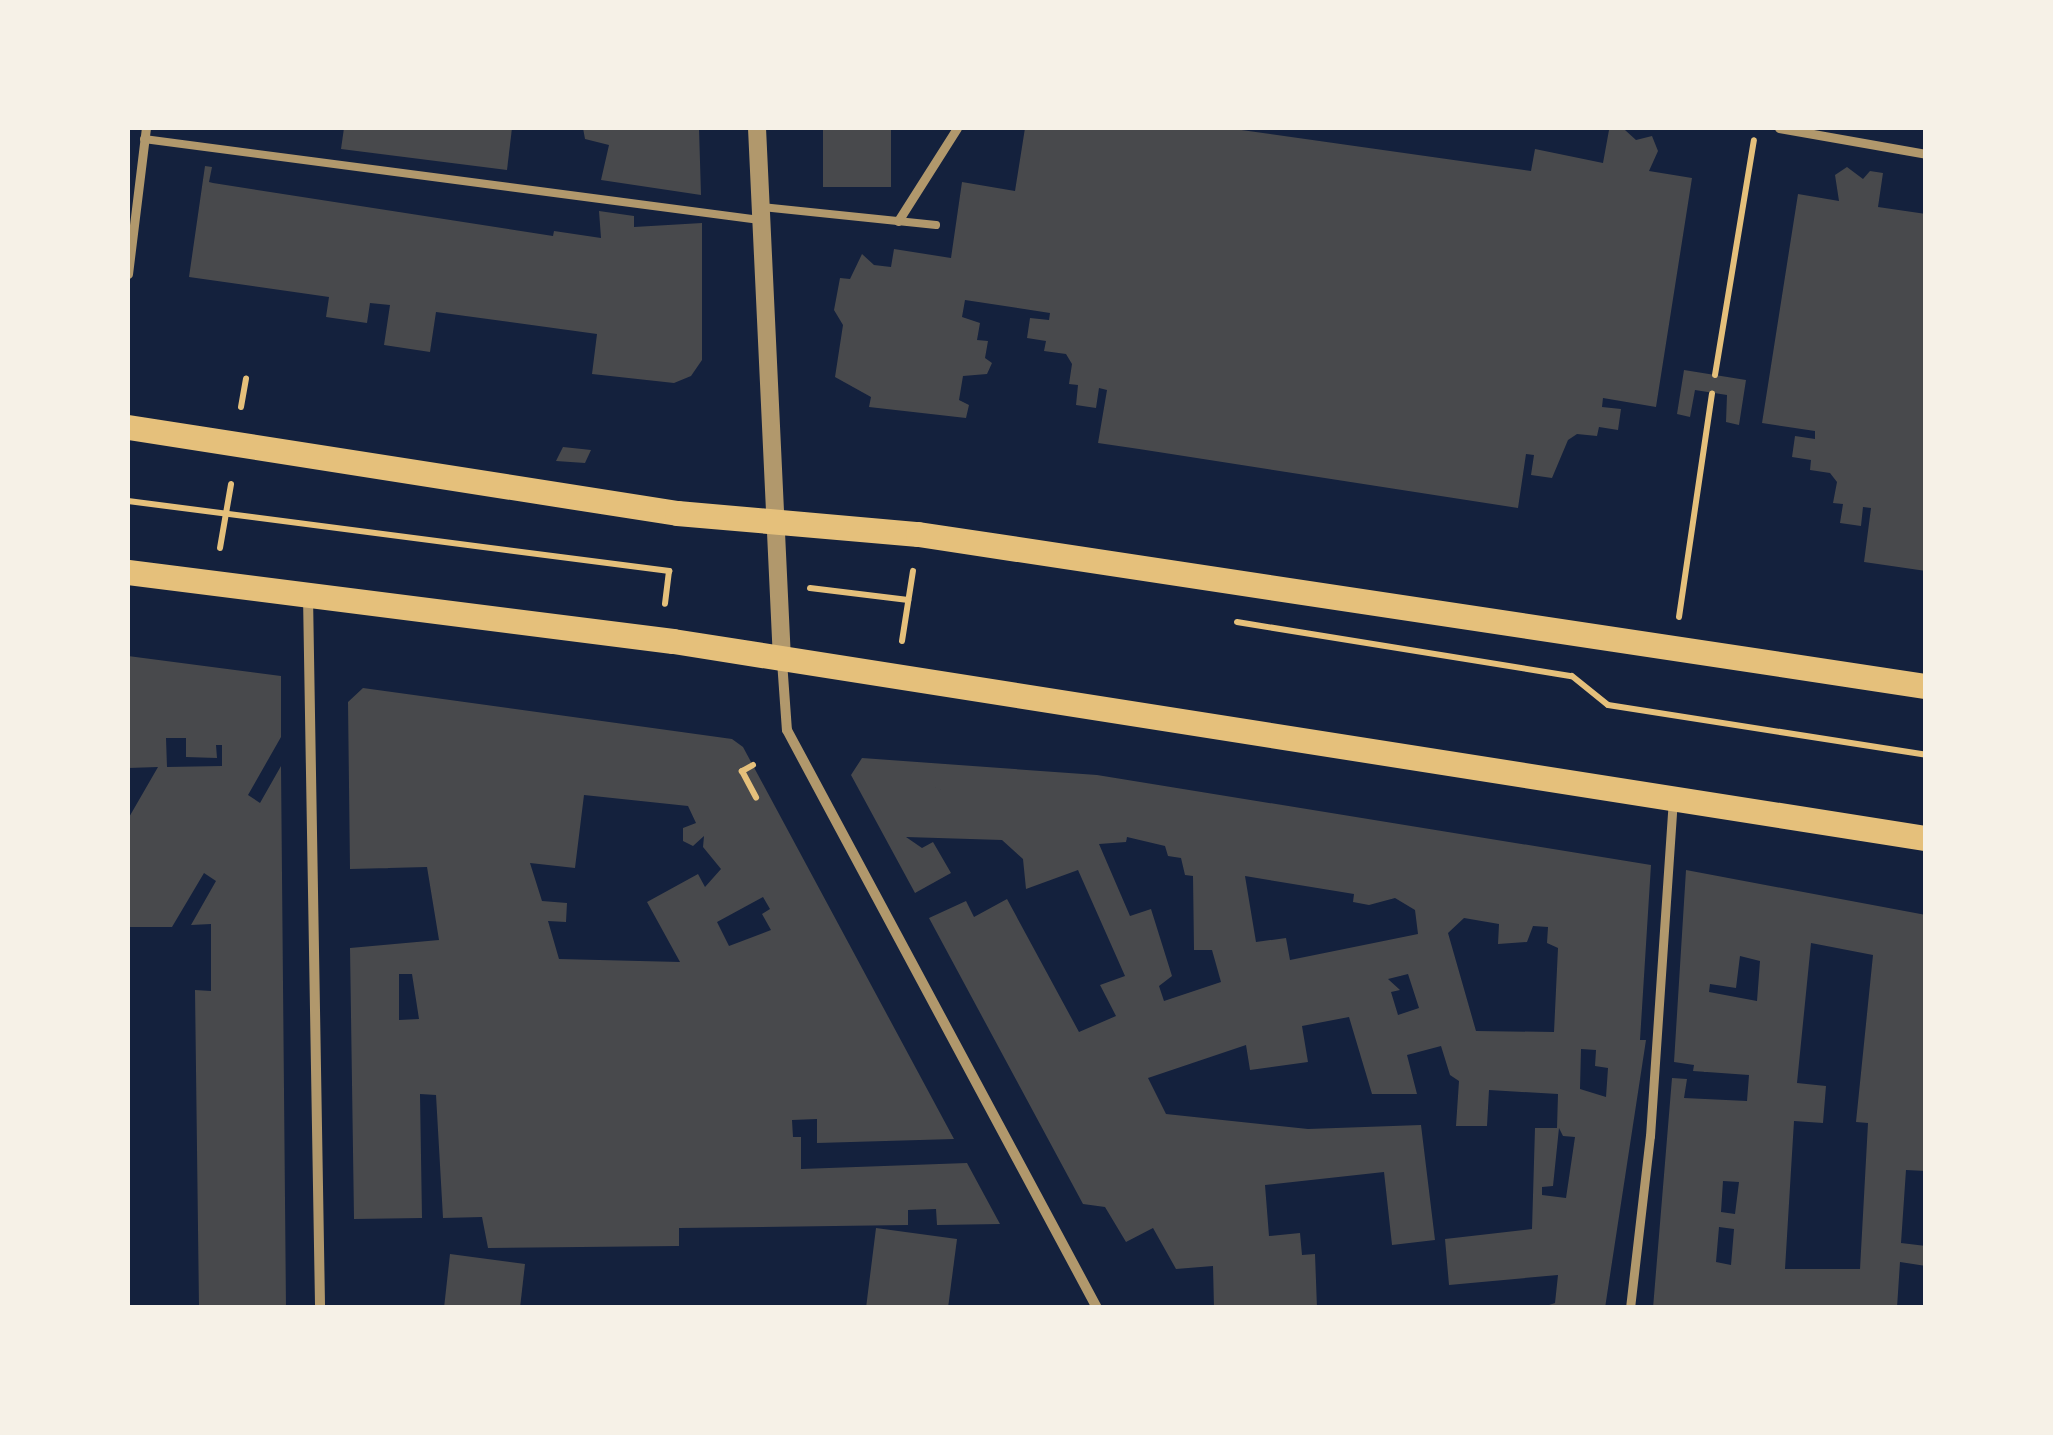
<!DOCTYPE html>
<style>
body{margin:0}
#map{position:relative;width:2053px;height:1435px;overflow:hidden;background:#14213d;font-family:Jost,sans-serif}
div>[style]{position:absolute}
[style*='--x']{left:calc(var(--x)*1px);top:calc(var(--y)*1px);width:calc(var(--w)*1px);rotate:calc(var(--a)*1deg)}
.building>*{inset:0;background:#48494c;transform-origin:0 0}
.path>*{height:6px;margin:-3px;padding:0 3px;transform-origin:3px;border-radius:3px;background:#e5c07b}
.service>*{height:8px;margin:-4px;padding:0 4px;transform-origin:4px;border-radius:4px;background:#b1986c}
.pedestrian>*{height:9px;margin:-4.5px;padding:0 4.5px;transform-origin:4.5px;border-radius:4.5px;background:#b1986c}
.minor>*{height:10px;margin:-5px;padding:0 5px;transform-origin:5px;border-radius:5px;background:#b1986c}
.tertiary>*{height:18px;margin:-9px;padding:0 9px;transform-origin:9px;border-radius:9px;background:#b1986c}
.primary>*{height:25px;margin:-12.5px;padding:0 12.5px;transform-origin:12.5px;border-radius:12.5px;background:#e5c07b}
span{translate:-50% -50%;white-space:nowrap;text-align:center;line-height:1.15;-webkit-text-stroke:8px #f6f1e7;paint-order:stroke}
.frame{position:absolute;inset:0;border:130px solid #f6f1e7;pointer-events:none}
</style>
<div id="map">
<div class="building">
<div style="clip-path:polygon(344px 128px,512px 128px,507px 170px,341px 149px)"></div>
<div style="clip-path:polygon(583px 128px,699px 128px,701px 195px,601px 180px,609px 145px,585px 139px)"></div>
<div style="left:823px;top:128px;width:68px;height:59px"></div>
<div style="clip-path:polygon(1025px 128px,1227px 128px,1531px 171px,1535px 149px,1603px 163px,1609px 130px,1625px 130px,1636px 140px,1652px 136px,1658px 151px,1649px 171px,1692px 178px,1656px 407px,1603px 398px,1602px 407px,1621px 409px,1618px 430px,1599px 427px,1597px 436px,1577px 434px,1568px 440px,1552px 478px,1531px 475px,1534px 455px,1526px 454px,1518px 508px,1139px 449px,1098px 443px,1107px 390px,1099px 388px,1096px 408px,1076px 405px,1078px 385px,1069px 384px,1072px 364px,1066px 354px,1044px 351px,1046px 341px,1027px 338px,1030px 318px,1049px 320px,1050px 313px,965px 300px,962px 317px,980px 323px,977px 340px,988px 341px,985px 358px,992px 363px,987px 374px,963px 376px,959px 400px,969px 405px,966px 418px,869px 407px,871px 397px,835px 377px,843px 325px,834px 310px,840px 278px,850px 279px,862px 254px,874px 265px,891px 267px,894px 249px,951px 258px,962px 182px,1015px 191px)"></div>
<div style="clip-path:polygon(205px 166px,212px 167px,209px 182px,213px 183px,553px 236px,554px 231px,601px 238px,599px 211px,634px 216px,634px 227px,702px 223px,702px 360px,691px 376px,674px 383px,592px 374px,597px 334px,436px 312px,430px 352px,384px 345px,390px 305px,370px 303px,367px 323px,326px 317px,329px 297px,189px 277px)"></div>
<div style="clip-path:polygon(1847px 167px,1863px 179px,1870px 171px,1883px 173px,1878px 207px,1926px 214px,1926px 571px,1864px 562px,1871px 508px,1863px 507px,1861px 526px,1840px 523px,1843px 504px,1833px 503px,1837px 482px,1830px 473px,1810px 470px,1811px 460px,1792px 457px,1795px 436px,1815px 439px,1815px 431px,1762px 423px,1798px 194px,1839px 201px,1835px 175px)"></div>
<div style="clip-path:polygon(1684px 370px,1746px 380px,1739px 425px,1726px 422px,1727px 395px,1695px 390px,1690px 417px,1677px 414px)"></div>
<div style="clip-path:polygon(563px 447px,582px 449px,591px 450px,585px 463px,556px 461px)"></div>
<div style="clip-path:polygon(evenodd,128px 656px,281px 676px,281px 737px,248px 795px,260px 803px,281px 766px,286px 1308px,199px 1308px,195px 990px,211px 991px,211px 924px,191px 925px,216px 881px,204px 873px,172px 927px,128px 927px,128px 819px,158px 767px,128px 768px,128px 656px,166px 738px,186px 738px,186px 757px,217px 758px,216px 745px,222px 745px,222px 766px,167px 767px,166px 738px)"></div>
<div style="clip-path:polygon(evenodd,363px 688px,732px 739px,743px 747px,954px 1139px,817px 1143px,817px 1119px,792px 1120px,793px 1137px,801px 1137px,801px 1169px,967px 1163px,1000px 1224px,937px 1225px,936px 1209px,908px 1210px,908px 1225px,679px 1228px,679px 1246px,488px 1248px,482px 1217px,443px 1218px,436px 1095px,420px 1094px,422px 1218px,354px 1219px,350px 948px,439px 940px,427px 867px,350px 869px,348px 702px,363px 688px,584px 795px,688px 806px,696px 823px,683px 828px,683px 841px,693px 846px,704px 836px,703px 847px,721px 869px,705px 887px,698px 874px,647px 902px,680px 962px,559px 959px,548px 921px,566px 922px,567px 903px,542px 901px,530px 863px,575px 868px,584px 795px,363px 688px,763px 897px,770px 909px,762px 914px,771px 930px,729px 946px,717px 922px,763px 897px,363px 688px,399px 974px,412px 974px,419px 1019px,399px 1020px,399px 974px)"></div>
<div style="clip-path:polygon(evenodd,862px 758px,1097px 775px,1651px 865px,1640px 1040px,1646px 1040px,1605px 1308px,1540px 1308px,1555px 1303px,1558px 1275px,1449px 1285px,1445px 1239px,1532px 1229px,1535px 1128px,1557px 1128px,1558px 1094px,1489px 1090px,1487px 1126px,1456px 1126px,1459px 1081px,1450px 1075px,1441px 1046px,1407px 1055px,1417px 1094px,1372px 1094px,1349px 1017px,1302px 1026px,1308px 1062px,1250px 1070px,1246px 1045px,1148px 1078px,1166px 1114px,1308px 1129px,1421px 1125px,1435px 1240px,1392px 1245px,1384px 1172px,1265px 1185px,1269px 1236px,1300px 1233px,1302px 1255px,1315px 1254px,1317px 1308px,1214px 1308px,1213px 1266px,1176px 1269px,1153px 1228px,1126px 1242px,1105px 1207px,1083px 1204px,929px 918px,966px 901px,974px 917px,1007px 899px,1079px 1032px,1116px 1016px,1100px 985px,1125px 976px,1078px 870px,1026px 889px,1023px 859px,1002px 840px,906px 837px,922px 848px,933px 842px,951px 873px,915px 893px,851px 775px,862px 758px,1127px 837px,1165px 846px,1168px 856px,1181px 858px,1185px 875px,1193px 876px,1194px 950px,1212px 950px,1221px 982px,1164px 1001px,1159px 986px,1172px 976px,1151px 909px,1130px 916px,1099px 844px,1126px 842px,1127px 837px,862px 758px,1245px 876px,1354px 894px,1353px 902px,1369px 905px,1395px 898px,1415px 910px,1418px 934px,1290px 960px,1286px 938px,1256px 942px,1245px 876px,862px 758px,1464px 918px,1499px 924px,1498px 944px,1527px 942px,1533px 926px,1548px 927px,1547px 943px,1558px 948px,1554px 1032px,1476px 1031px,1448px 933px,1464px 918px,862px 758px,1408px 974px,1419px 1008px,1398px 1015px,1391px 992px,1400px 990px,1388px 979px,1408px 974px,862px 758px,1581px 1049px,1596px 1050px,1595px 1066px,1608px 1068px,1606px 1097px,1580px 1089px,1581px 1049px,862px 758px,1559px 1128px,1563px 1136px,1575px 1137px,1566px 1198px,1542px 1195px,1542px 1187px,1553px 1186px,1559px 1128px)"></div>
<div style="clip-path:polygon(evenodd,1686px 870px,1926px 915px,1926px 1171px,1906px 1170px,1901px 1243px,1926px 1246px,1926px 1266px,1900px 1262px,1897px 1308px,1653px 1308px,1672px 1078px,1687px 1079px,1684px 1098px,1747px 1101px,1749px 1075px,1693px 1071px,1694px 1065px,1674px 1062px,1686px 870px,1811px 943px,1873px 955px,1856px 1122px,1868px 1123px,1860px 1269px,1785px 1269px,1794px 1121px,1823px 1123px,1826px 1086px,1797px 1083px,1811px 943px,1686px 870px,1740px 956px,1760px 961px,1757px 1001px,1709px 992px,1710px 984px,1736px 988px,1740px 956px,1686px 870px,1723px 1181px,1739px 1182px,1735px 1214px,1721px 1212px,1723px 1181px,1686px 870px,1719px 1227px,1734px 1229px,1731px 1265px,1716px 1262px,1719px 1227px)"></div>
<div style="clip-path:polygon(876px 1228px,957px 1239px,948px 1308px,866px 1308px)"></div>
<div style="clip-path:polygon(450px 1254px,525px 1264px,520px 1308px,444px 1308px)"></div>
</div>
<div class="path">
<div style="--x:1715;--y:375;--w:238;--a:-80.6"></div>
<div style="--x:241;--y:407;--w:29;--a:-80"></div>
<div style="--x:128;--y:501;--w:546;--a:7.37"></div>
<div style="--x:669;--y:571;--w:33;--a:97"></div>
<div style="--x:220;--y:548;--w:65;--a:-80.2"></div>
<div style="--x:810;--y:588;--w:99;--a:7"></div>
<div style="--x:1679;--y:617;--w:226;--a:-81.6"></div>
<div style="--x:1237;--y:622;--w:339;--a:9.2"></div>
<div style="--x:1572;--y:676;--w:46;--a:38.9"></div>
<div style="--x:1608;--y:705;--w:322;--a:8.9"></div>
<div style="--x:902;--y:641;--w:71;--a:-81.1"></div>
<div style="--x:753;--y:765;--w:13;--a:151"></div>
<div style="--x:742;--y:771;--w:30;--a:62"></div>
</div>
<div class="service">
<div style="--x:144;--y:139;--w:621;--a:7.49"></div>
<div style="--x:761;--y:207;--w:176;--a:5.9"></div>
</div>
<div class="pedestrian">
<div style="--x:1779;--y:128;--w:149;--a:10"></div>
<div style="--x:898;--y:221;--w:110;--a:-57.6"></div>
<div style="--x:128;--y:274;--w:147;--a:-83"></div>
<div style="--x:1630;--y:1308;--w:173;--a:-83.4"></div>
<div style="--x:1650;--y:1136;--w:338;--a:-86.1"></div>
</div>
<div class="minor">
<div style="--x:308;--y:596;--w:712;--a:89.03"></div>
<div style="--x:782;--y:661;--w:69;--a:85.9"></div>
<div style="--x:787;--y:730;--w:656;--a:61.79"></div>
</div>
<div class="tertiary">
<div style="--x:757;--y:128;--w:533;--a:87.31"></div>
</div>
<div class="primary">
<div style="--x:128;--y:427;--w:556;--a:8.9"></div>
<div style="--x:677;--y:513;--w:242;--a:5"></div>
<div style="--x:918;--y:534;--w:1019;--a:8.58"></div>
<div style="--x:128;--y:572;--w:549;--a:7.22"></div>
<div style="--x:673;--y:641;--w:1268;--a:8.94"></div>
</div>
<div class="frame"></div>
</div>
